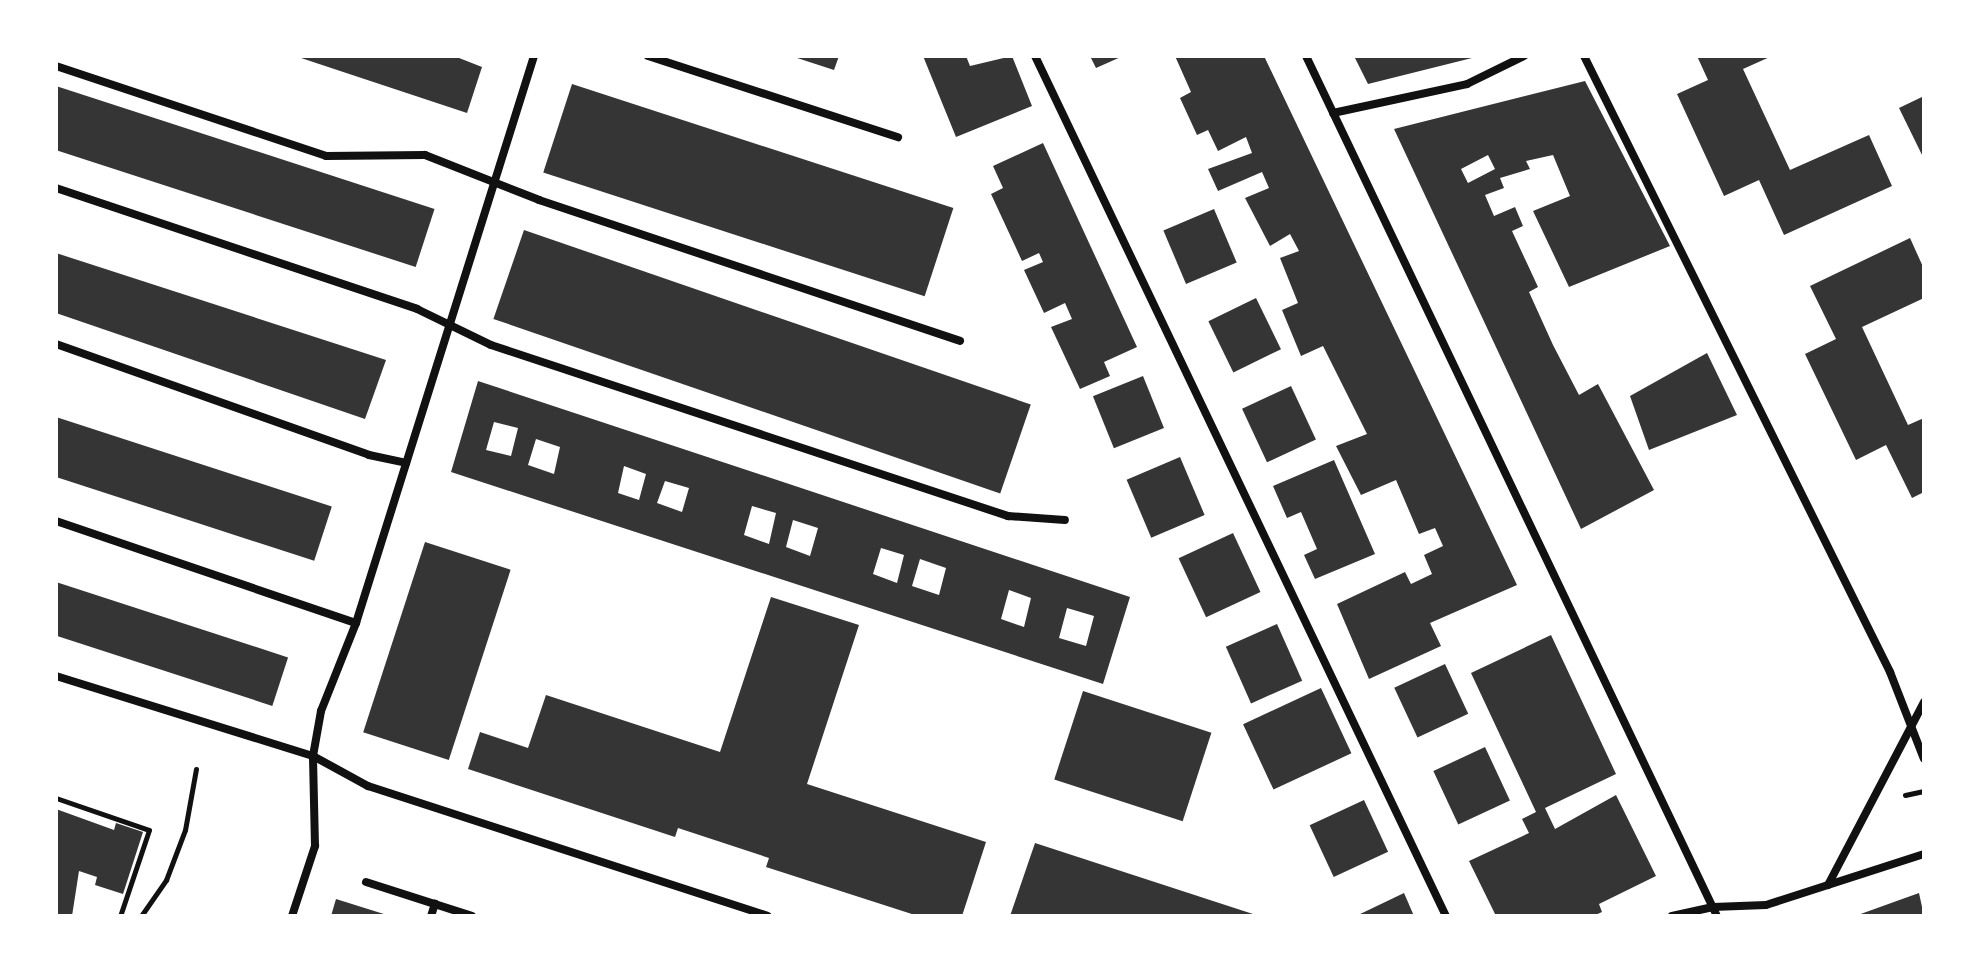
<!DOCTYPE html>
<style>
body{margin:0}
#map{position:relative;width:1980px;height:972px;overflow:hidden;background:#fff;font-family:"Fira Sans",sans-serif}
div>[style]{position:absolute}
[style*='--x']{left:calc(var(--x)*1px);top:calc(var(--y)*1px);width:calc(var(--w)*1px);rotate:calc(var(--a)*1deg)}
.building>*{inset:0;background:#353535;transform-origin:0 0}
.path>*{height:5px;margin:-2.5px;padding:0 2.5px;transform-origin:2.5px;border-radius:2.5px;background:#111}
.minor>*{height:8px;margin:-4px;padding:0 4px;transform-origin:4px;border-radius:4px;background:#111}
span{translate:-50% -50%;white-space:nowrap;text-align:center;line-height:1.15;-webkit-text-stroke:7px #fff;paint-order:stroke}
.frame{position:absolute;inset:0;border:58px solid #fff;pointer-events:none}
</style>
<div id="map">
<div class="building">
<div style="clip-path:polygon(295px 56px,454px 56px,482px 67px,467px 113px)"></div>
<div style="clip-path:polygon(791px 56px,839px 56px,834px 70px)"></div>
<div style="clip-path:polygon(923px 56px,966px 56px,970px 66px,1012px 56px,1032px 106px,956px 137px)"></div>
<div style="clip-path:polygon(1090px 56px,1123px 56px,1096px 68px)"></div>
<div style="clip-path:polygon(1175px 56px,1264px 56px,1517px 585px,1430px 623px,1441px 646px,1369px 679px,1337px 604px,1405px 572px,1411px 584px,1432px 574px,1424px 555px,1443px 546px,1435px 528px,1419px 534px,1396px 480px,1361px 495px,1336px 446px,1367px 434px,1323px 346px,1301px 356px,1282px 310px,1298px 303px,1280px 258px,1299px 251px,1290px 234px,1270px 246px,1245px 198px,1269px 188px,1262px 172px,1218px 191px,1208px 169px,1252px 153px,1246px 137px,1218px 151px,1208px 130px,1197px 135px,1180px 98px,1191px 92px)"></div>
<div style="clip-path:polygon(1354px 56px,1480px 56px,1368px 84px)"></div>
<div style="clip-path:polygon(1697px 56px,1772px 56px,1743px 69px,1790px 170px,1869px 135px,1892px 186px,1784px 235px,1759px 180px,1724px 196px,1677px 94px,1708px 80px)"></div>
<div style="clip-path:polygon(evenodd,1585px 81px,1670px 246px,1569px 287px,1533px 211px,1570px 196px,1553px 155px,1526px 161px,1530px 169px,1500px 178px,1504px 188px,1485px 195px,1494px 216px,1515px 207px,1523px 226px,1512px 231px,1538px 287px,1529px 292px,1553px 345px,1579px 395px,1598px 384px,1654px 490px,1581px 529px,1394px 129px,1585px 81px,1488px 155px,1495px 169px,1468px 183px,1461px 169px,1488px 155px)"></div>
<div style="left:572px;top:84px;width:401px;height:93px;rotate:18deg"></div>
<div style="left:56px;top:86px;width:398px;height:61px;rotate:18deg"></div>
<div style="clip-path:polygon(1924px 96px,1924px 159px,1899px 108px)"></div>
<div style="clip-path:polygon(1043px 143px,1137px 347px,1104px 362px,1110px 376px,1080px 389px,1051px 327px,1072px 319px,1065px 303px,1044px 313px,1024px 270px,1043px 262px,1039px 253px,1022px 261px,991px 194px,1003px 188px,993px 166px)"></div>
<div style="left:1214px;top:209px;width:58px;height:55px;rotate:67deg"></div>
<div style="left:524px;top:230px;width:536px;height:94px;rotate:19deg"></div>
<div style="clip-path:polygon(1910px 238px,1924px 269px,1924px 298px,1862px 327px,1908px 425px,1924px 418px,1924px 492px,1912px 498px,1886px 445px,1856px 460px,1805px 354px,1836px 339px,1810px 286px)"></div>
<div style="clip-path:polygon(56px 253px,386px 360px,365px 419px,56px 313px)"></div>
<div style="left:1256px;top:298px;width:57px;height:53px;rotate:64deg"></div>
<div style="clip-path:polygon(1707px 353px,1737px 415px,1649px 450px,1630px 396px)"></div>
<div style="left:1143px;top:376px;width:56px;height:54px;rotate:68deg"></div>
<div style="clip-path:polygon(evenodd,478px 381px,1130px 597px,1103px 684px,451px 472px,478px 381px,494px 422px,518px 428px,511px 456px,486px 450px,494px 422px,478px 381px,536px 439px,560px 447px,554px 474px,528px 465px,536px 439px,478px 381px,624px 466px,646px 474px,639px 500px,618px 493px,624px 466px,478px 381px,665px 481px,689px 488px,682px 512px,657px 503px,665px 481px,478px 381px,752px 506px,776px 513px,769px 544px,744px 535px,752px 506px,478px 381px,793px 520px,818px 528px,810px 556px,786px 547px,793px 520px,478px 381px,881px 548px,904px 555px,897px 583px,873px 574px,881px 548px,478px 381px,920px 559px,946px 568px,939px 595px,912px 586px,920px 559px,478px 381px,1009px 590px,1031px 598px,1024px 627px,1001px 619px,1009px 590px,478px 381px,1067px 608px,1094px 616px,1086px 646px,1059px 638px,1067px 608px)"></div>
<div style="left:1291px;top:386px;width:59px;height:54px;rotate:65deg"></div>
<div style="left:56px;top:417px;width:290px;height:57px;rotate:18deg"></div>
<div style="left:1180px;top:457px;width:63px;height:58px;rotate:67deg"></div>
<div style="clip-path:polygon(1334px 460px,1375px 554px,1315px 579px,1304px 555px,1317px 549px,1301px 512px,1287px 518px,1273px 486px)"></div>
<div style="left:1233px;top:533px;width:65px;height:60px;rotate:65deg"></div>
<div style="left:425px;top:542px;width:90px;height:200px;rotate:18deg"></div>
<div style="left:56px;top:582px;width:244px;height:51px;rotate:18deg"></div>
<div style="clip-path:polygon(771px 597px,859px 625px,807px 784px,986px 842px,962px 916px,918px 916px,766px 867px,769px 858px,678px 828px,675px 837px,468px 769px,480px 732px,528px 748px,546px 695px,720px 752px)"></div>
<div style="left:1277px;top:624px;width:62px;height:56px;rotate:66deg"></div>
<div style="clip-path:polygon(1551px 635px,1616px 774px,1545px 808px,1555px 829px,1616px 795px,1656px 876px,1599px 904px,1602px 912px,1593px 916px,1496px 916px,1469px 861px,1529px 833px,1522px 819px,1536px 812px,1471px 673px)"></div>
<div style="left:1445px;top:664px;width:55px;height:56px;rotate:65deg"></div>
<div style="left:1321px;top:688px;width:72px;height:86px;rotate:65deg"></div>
<div style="left:1083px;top:691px;width:135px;height:93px;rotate:18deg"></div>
<div style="left:1485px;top:747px;width:59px;height:57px;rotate:65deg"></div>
<div style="left:1364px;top:800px;width:57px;height:60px;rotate:65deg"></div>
<div style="clip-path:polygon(56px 809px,114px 830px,116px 823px,143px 832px,123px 894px,95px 885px,97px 877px,79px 871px,72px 916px,56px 916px)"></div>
<div style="clip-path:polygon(1035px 843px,1256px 915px,1256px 916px,1010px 916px)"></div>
<div style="clip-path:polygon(1404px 893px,1414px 916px,1356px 916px)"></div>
<div style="clip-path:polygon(1919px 893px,1924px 916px,1855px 916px)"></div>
<div style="clip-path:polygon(336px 899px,387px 915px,387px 916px,331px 916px)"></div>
</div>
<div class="path">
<div style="--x:1905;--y:795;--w:19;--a:-12"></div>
<div style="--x:56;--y:798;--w:98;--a:19"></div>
<div style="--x:149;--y:830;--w:91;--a:108.6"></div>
<div style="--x:141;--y:916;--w:44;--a:-55.2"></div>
<div style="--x:166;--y:880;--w:53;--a:-69.2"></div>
<div style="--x:185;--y:830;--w:62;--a:-79.8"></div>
</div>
<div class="minor">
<div style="--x:648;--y:56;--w:263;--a:18"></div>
<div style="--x:1035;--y:56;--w:953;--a:64.46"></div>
<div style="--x:1306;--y:56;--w:953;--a:64.46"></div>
<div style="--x:1584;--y:56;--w:688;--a:63.58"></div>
<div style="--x:1890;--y:672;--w:93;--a:68.7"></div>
<div style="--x:56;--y:66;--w:285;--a:18.4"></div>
<div style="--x:326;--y:156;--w:99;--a:-0.6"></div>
<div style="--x:425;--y:155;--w:123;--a:21.5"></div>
<div style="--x:539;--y:200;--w:444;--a:18.5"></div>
<div style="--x:1333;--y:113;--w:137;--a:-12.2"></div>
<div style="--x:1467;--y:84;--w:64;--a:-26.2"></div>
<div style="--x:56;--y:188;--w:381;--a:18.5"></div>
<div style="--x:417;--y:309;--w:82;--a:25.9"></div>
<div style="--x:491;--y:345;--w:545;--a:18.3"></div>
<div style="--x:1008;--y:516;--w:57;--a:4"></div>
<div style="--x:56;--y:344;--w:332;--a:19.5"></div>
<div style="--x:369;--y:455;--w:38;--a:12"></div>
<div style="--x:56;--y:521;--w:317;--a:18.8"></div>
<div style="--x:56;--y:676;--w:269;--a:17.3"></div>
<div style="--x:313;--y:756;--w:63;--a:28.6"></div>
<div style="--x:368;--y:786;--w:420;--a:18"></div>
<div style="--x:366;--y:882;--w:111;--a:17.8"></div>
<div style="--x:1828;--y:885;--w:207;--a:-62.3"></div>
<div style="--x:292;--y:916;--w:74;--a:-71.8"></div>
<div style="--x:315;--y:846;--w:90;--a:-91.3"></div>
<div style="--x:313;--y:756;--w:46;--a:-79.9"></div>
<div style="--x:321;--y:711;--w:95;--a:-68.3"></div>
<div style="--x:356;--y:623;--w:594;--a:-72.57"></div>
<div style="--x:431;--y:916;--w:13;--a:-72"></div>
<div style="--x:1672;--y:916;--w:42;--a:-12.4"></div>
<div style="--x:1713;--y:907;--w:53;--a:-2.2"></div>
<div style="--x:1766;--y:905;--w:166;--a:-17.9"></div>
</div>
<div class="frame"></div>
</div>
